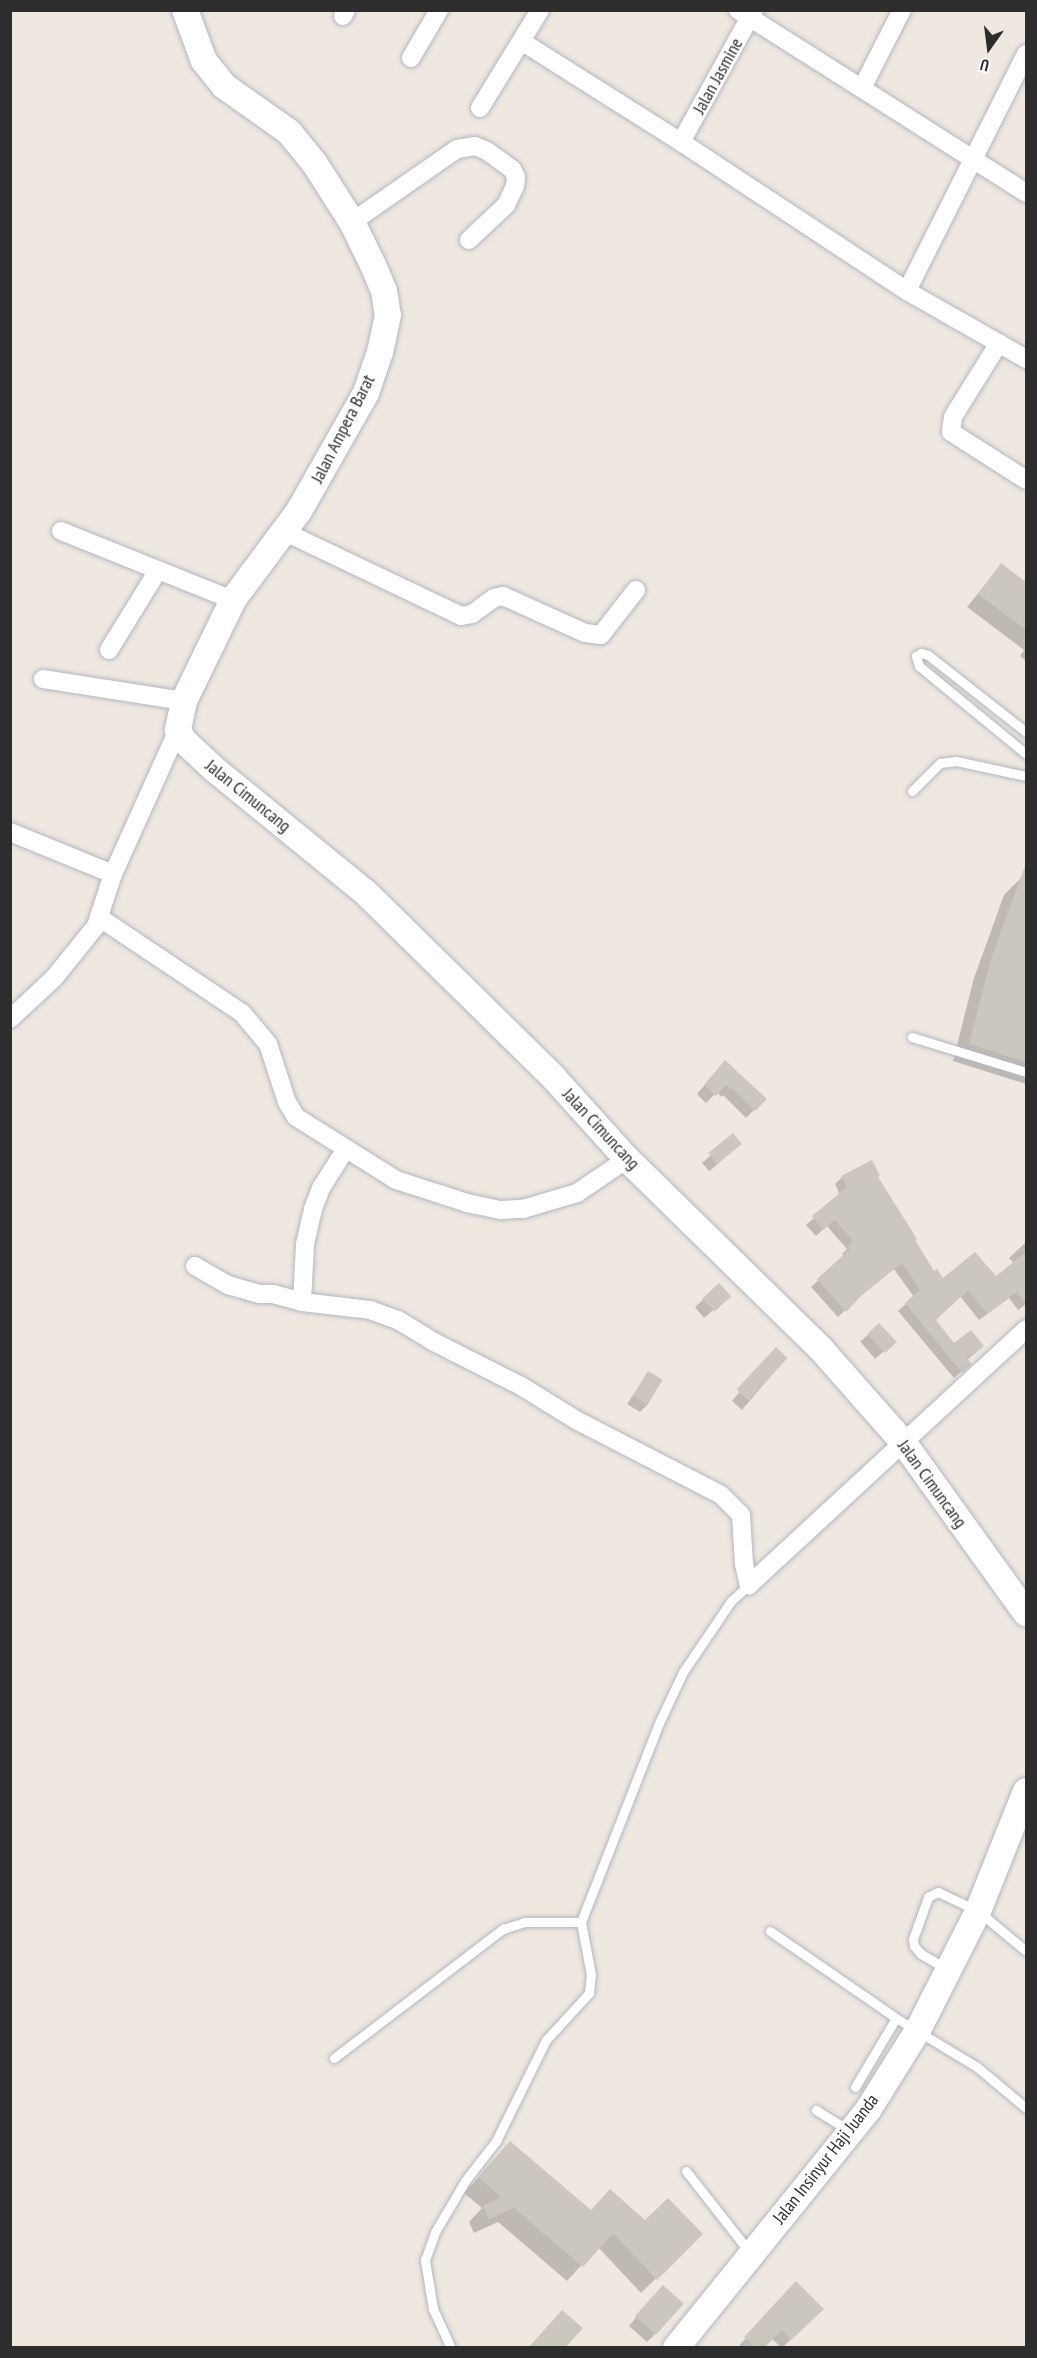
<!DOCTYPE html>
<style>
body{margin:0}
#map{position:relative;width:1037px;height:2358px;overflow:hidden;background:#efe8e0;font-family:"PT Sans Narrow",sans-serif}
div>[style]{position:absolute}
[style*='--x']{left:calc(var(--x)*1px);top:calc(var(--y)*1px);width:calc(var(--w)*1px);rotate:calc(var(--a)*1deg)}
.shadow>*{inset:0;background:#0003;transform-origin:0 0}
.building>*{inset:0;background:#cbc6be;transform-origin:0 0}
.roads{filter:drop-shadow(0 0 2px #b3b7c1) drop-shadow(0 0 2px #b3b7c1)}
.lane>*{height:9px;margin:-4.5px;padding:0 4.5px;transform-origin:4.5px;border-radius:4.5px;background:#fff}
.street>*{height:18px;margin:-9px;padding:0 9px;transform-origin:9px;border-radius:9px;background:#fff}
.secondary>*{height:26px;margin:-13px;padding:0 13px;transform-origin:13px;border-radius:13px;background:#fff}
span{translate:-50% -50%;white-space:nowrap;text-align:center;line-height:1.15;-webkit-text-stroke:5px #fff;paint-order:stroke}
.street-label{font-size:18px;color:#2d2d2d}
.frame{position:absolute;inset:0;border:12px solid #2d2d2d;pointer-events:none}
.north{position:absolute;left:959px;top:18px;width:60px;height:60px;-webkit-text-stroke:4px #fff;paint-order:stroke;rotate:194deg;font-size:16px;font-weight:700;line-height:24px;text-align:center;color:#2d2d2d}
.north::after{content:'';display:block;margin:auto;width:21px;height:27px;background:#2d2d2d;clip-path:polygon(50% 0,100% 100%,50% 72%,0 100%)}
</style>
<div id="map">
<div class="shadow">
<div style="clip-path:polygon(1001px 565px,1026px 584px,1026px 661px,1020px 656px,1024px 650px,967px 607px)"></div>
<div style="clip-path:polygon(1021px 878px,1026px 880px,1026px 1084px,953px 1061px,974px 978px,1004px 895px)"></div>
<div style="clip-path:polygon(717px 1071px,765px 1099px,746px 1118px,723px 1095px,722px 1097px,717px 1092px,706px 1103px,697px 1094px)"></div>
<div style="left:733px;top:1136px;width:11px;height:41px;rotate:49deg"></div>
<div style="clip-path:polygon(842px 1177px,877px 1177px,934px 1273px,943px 1280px,995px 1279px,1015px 1264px,1009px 1258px,1026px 1242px,1026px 1304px,1018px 1310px,1009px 1298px,979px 1320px,960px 1296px,934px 1320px,954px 1345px,975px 1353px,967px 1360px,970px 1364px,954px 1378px,898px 1311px,914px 1297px,894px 1269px,858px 1298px,838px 1317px,811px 1287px,844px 1256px,842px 1254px,847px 1249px,827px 1226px,816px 1236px,806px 1225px,840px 1195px,835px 1184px)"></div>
<div style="clip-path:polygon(719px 1285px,720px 1304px,704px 1318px,695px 1307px)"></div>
<div style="left:879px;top:1325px;width:23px;height:25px;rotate:49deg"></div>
<div style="clip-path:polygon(768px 1357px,786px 1358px,742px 1410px,732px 1401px)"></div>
<div style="clip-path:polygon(648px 1373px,648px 1404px,640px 1412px,627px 1404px)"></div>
<div style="clip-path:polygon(510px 2143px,590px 2211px,701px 2234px,641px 2293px,598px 2247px,567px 2281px,498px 2222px,474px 2233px,469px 2222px,482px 2208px,464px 2193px)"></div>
<div style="clip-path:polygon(796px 2283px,822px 2309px,782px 2348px,771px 2338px,762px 2348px,737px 2348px)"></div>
<div style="clip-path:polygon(655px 2295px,655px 2334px,647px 2342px,629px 2326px)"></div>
</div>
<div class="building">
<div style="clip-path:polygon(1001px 563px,1026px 582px,1026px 630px,978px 594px)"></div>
<div style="clip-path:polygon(1025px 866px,1026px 866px,1026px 1062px,969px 1044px,991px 959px)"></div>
<div style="clip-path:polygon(725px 1060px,767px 1099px,755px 1111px,732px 1088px,731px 1090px,726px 1085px,716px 1096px,704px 1085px)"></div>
<div style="left:733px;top:1133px;width:14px;height:32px;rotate:51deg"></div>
<div style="clip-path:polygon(872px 1160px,880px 1176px,878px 1177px,917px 1239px,915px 1240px,934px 1271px,937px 1269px,943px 1278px,975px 1252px,996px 1276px,1026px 1252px,1026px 1304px,1017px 1292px,987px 1314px,968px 1290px,936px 1320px,954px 1343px,971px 1330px,984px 1346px,972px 1356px,970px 1354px,966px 1357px,972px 1364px,962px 1373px,905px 1303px,920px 1290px,902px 1263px,865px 1292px,846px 1312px,817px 1279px,850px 1249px,848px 1246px,853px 1241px,835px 1220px,823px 1230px,812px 1216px,847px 1187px,841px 1176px)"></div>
<div style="left:719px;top:1283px;width:18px;height:23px;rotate:47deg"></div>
<div style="left:879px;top:1323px;width:26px;height:16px;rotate:47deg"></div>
<div style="left:776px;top:1347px;width:16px;height:58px;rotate:43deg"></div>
<div style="left:648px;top:1371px;width:17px;height:29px;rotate:31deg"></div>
<div style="clip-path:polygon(510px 2141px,591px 2210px,610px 2189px,645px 2220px,668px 2198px,703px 2234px,657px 2280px,613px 2233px,583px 2267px,514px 2208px,489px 2219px,483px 2206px,501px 2197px,478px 2177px)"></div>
<div style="clip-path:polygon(796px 2281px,824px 2309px,791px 2340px,782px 2330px,764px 2348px,755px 2348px,744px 2337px)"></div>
<div style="left:663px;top:2285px;width:28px;height:42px;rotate:42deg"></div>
<div style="clip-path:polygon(562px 2310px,583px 2328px,565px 2348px,528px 2348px)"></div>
</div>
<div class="roads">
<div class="lane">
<div style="--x:1026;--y:732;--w:125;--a:-141.8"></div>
<div style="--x:928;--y:655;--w:7;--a:-164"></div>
<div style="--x:921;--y:653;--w:6;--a:149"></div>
<div style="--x:916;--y:656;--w:10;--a:73"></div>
<div style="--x:919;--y:666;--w:139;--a:39.4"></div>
<div style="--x:912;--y:791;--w:40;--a:-45"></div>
<div style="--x:940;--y:763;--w:16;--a:-7"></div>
<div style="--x:956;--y:761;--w:72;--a:12.1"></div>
<div style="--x:912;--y:1037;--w:119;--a:17.1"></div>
<div style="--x:770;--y:1931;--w:153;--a:34.6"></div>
<div style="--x:896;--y:2018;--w:95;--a:31.2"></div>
<div style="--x:977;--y:2067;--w:64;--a:39.9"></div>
<div style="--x:947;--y:1969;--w:30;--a:-150"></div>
<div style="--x:921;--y:1954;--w:11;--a:-131"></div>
<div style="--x:914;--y:1946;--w:7;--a:-98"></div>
<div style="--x:913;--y:1939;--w:45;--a:-70.3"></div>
<div style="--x:928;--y:1897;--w:11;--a:-27"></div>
<div style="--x:938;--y:1892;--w:44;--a:25.4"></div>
<div style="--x:978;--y:1911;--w:62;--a:39.8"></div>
<div style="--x:334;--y:2058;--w:213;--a:-37.4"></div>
<div style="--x:503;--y:1929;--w:22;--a:-18"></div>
<div style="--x:524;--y:1922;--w:57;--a:0"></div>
<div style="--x:855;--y:2087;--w:80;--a:-59.3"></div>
<div style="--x:816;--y:2110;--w:39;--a:32"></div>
<div style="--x:686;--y:2171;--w:105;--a:51.9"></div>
<div style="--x:451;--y:2348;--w:43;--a:-114.8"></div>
<div style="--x:433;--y:2309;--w:50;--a:-99.3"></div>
<div style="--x:425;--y:2260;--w:30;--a:-70"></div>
<div style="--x:435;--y:2232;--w:59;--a:-59.5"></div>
<div style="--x:465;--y:2181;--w:51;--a:-52.2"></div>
<div style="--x:496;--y:2141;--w:113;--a:-63.7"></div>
<div style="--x:546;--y:2040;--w:64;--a:-47.5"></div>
<div style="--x:589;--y:1993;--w:18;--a:-84"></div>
<div style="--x:591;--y:1975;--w:54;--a:-100.7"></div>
<div style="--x:581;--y:1922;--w:214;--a:-68.6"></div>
<div style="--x:659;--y:1723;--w:56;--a:-64.8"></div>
<div style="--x:683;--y:1672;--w:86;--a:-55.9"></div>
<div style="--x:731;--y:1601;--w:24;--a:-42"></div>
</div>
<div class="street">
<div style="--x:738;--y:10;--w:341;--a:32.4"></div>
<div style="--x:343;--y:16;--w:7;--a:-63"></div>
<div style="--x:521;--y:41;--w:189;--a:32.3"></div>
<div style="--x:681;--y:142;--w:271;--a:33.4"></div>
<div style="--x:1026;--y:54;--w:265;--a:116.7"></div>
<div style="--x:907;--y:291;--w:137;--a:29.7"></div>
<div style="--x:411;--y:58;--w:56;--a:-59.7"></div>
<div style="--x:862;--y:88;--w:88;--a:-62.9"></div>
<div style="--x:480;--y:108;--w:115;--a:-58.5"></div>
<div style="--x:681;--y:142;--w:151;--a:-61.1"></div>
<div style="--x:352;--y:222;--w:128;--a:-34.8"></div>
<div style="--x:457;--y:149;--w:18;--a:-9"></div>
<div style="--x:475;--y:146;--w:13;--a:23"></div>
<div style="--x:487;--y:151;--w:31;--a:36"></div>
<div style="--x:512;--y:169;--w:9;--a:63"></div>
<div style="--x:516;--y:177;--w:9;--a:96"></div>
<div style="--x:515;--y:186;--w:21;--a:115"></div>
<div style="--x:506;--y:205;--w:51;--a:136.6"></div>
<div style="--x:999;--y:343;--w:87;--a:121.9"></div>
<div style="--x:953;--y:417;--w:15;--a:98"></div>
<div style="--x:951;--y:432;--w:89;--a:32.6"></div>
<div style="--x:61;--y:531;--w:185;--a:21.9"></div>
<div style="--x:285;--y:532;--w:195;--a:25.5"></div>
<div style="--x:461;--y:616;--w:11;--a:-10"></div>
<div style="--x:472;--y:614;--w:27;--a:-36"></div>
<div style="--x:494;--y:598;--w:9;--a:-13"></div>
<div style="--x:503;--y:596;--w:90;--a:24.3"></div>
<div style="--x:585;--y:633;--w:16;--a:7"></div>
<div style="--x:601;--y:635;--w:57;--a:-52.1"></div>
<div style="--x:109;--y:650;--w:92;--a:-58.4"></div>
<div style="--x:43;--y:679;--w:143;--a:8.9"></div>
<div style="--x:10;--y:832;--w:111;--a:22.2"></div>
<div style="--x:100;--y:918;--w:171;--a:33.8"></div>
<div style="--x:242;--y:1013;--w:40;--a:50"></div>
<div style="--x:268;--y:1044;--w:61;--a:71.9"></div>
<div style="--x:287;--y:1102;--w:17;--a:59"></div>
<div style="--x:296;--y:1117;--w:118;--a:32.2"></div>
<div style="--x:396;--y:1180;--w:75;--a:17.9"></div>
<div style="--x:467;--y:1203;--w:35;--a:12"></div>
<div style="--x:501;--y:1210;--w:22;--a:-3"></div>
<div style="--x:523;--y:1209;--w:56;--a:-16.5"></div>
<div style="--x:577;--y:1193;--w:60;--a:-34.2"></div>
<div style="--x:10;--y:1019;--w:60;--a:-43"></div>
<div style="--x:54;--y:978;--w:67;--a:-51.1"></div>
<div style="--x:96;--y:926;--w:55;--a:-71.9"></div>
<div style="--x:113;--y:874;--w:158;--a:-65.7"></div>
<div style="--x:195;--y:1266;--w:38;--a:30"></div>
<div style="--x:228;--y:1285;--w:32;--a:16"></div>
<div style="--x:259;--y:1294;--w:14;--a:0"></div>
<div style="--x:273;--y:1294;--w:30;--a:15"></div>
<div style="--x:302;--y:1302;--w:68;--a:6.7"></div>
<div style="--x:370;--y:1310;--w:30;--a:20"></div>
<div style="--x:398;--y:1320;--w:42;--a:31.4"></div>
<div style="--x:434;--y:1342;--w:97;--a:26.8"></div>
<div style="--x:521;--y:1386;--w:65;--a:31.7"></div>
<div style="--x:576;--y:1420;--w:163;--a:27.3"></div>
<div style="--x:721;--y:1495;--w:28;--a:45"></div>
<div style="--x:741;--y:1515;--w:49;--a:86.5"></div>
<div style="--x:744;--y:1564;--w:22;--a:77"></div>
<div style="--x:749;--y:1585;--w:377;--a:-42.7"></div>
<div style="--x:302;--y:1302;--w:58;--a:-87"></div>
<div style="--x:305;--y:1244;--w:36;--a:-77"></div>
<div style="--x:313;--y:1209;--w:22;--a:-69"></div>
<div style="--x:321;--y:1188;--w:45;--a:-57.7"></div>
</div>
<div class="secondary">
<div style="--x:185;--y:10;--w:54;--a:69.6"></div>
<div style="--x:204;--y:61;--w:32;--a:51"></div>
<div style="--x:224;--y:86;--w:80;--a:35.3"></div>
<div style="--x:289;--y:132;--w:41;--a:50.9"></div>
<div style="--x:315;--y:164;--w:69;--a:57.5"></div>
<div style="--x:352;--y:222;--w:48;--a:64"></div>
<div style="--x:373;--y:265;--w:28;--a:67"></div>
<div style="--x:384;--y:291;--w:24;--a:81"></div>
<div style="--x:388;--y:315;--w:38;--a:102"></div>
<div style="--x:380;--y:352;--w:43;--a:108.9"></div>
<div style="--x:366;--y:393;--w:136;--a:119.6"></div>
<div style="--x:299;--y:511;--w:111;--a:126.6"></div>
<div style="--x:233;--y:600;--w:112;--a:115.9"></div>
<div style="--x:184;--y:701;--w:30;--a:102"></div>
<div style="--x:178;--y:730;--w:11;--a:63"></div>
<div style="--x:183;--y:740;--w:42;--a:43.1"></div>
<div style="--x:214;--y:769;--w:195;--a:39.2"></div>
<div style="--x:365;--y:892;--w:265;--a:44.5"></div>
<div style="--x:554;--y:1078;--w:109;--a:48"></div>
<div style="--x:627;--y:1159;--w:272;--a:44.4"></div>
<div style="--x:821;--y:1349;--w:124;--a:48.6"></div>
<div style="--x:903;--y:1442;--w:211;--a:54.3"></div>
<div style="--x:676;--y:2348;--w:306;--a:-51.1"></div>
<div style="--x:868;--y:2110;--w:94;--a:-58"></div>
<div style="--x:918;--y:2030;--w:133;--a:-63.2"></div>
<div style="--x:978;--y:1911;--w:129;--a:-68.2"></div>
</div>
</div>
<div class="street-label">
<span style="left:718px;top:76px;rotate:-61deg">Jalan Jasmine</span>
<span style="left:343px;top:429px;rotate:-63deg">Jalan Ampera Barat</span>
<span style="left:248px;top:796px;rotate:39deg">Jalan Cimuncang</span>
<span style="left:601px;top:1129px;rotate:47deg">Jalan Cimuncang</span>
<span style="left:932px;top:1484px;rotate:54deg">Jalan Cimuncang</span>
<span style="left:826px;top:2159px;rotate:-52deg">Jalan Insinyur Haji Juanda</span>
</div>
<div class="frame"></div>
<div class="north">U</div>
</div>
